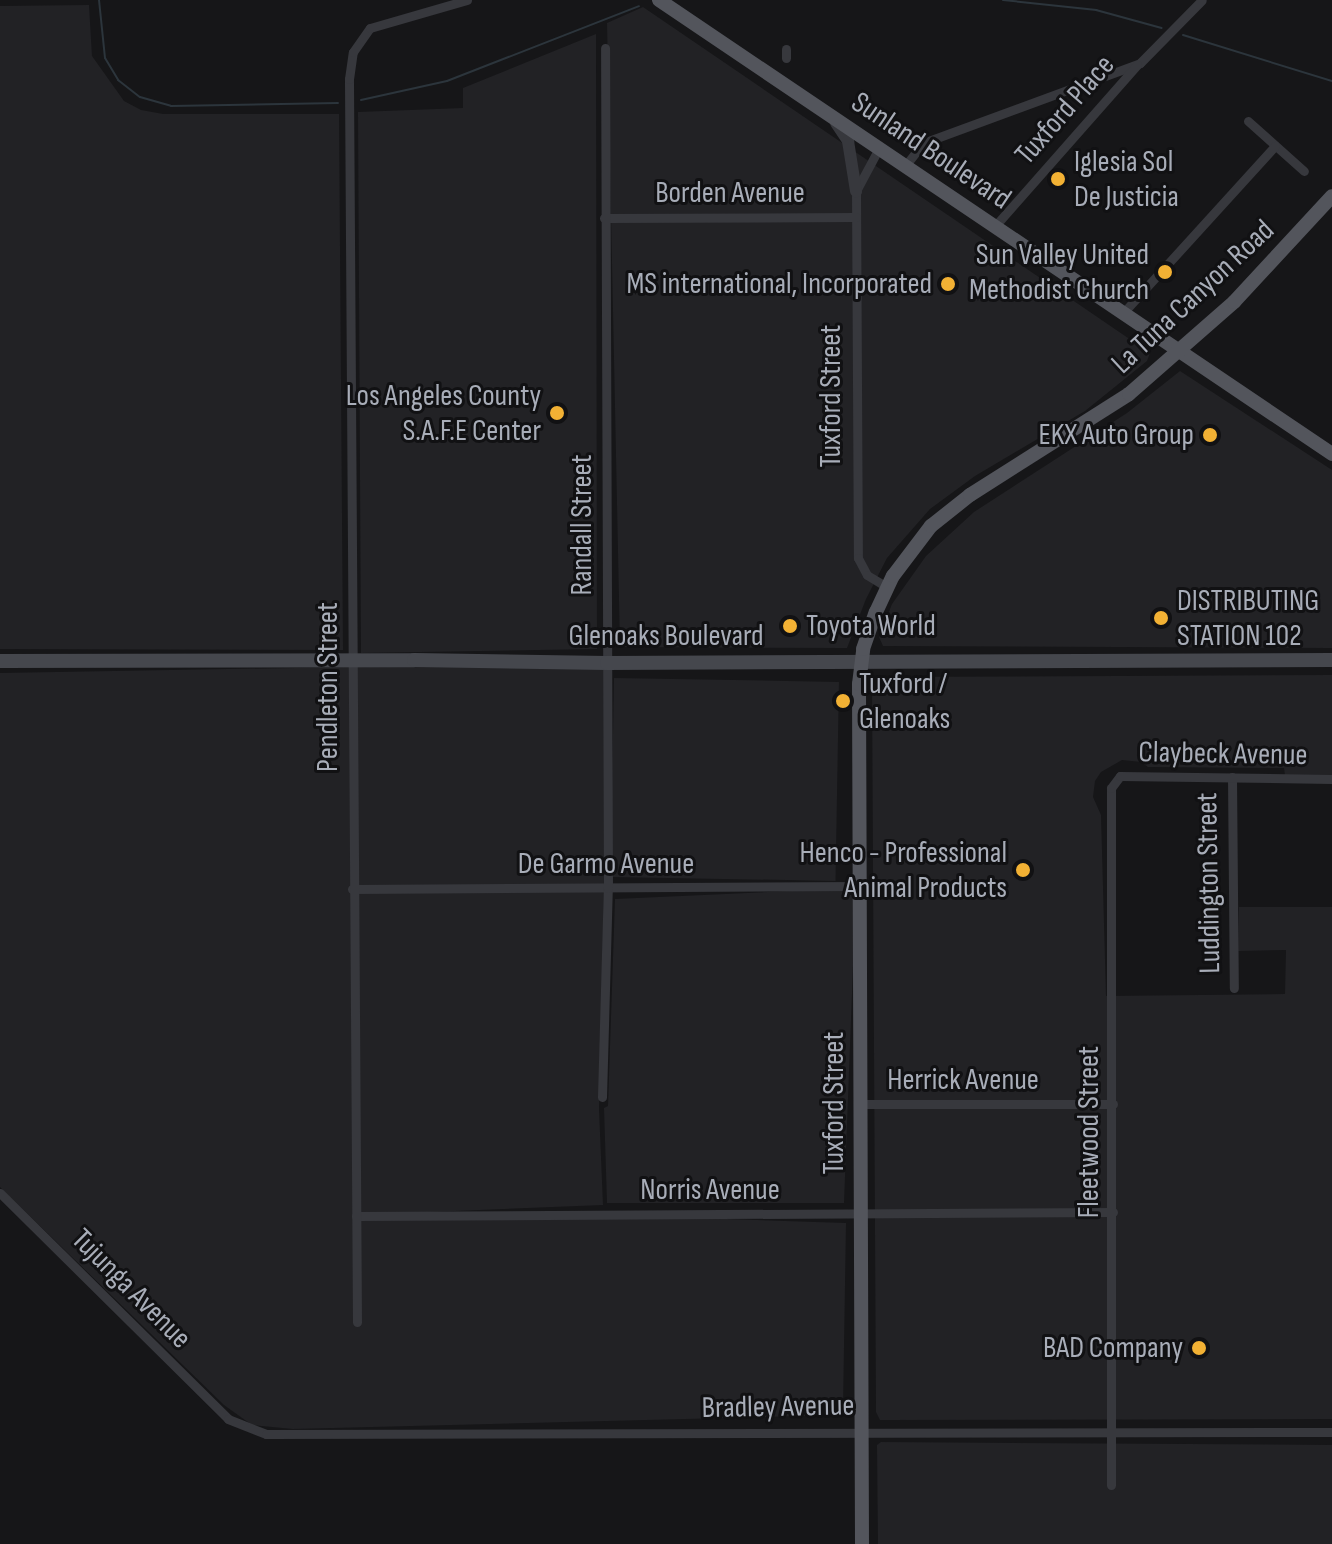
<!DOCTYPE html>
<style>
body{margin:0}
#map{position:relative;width:1332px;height:1544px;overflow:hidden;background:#161618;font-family:"Sofia Sans Condensed",sans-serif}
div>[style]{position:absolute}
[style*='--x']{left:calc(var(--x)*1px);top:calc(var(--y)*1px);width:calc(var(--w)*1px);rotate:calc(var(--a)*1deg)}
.built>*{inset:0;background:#222225;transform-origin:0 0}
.stream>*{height:2px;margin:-1px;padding:0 1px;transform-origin:1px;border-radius:1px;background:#2c353c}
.minor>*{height:9px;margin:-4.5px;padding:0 4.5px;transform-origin:4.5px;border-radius:4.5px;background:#37383d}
.tertiary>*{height:12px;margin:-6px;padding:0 6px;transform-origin:6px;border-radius:6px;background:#37383d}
.secondary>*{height:14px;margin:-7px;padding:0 7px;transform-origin:7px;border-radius:7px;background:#45474d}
.primary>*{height:14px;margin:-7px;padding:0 7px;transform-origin:7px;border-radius:7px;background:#53555c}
.dots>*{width:22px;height:22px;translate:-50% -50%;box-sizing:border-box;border:4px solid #111113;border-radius:50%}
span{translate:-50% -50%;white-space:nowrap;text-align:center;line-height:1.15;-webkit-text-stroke:6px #111113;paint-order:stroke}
.street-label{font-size:30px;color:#a8adb8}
.poi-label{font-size:30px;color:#a8adb8}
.left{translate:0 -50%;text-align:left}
.right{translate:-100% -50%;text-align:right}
</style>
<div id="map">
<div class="built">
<div style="clip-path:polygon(89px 5px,92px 56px,124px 101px,141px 110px,163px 114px,339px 114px,343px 650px,0 649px,0 6px)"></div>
<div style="clip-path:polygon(643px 7px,1150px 353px,1147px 361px,1085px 411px,975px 476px,930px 509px,887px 558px,866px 599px,847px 648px,620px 647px,607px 23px)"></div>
<div style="clip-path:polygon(596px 34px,597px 649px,361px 653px,358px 112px,463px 108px,463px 88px)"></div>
<div style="clip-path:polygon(1180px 371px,1332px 470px,1332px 648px,883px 646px,879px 637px,892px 604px,926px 556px,974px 512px,1127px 413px)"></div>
<div style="left:355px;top:666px;width:249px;height:221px"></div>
<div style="clip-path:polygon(351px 667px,353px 1217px,610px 1215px,846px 1223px,843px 1409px,838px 1415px,293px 1429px,252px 1425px,224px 1405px,0 1187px,0 673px)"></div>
<div style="clip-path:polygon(1332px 675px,1332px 775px,1285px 775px,1284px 768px,1148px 767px,1141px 762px,1122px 760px,1101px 772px,1095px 781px,1093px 797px,1101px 815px,1106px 996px,1285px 994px,1286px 950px,1238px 951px,1239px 907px,1332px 907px,1332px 1419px,880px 1420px,876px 1412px,872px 683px,879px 677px)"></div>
<div style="left:614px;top:678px;width:225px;height:199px;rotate:1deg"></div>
<div style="clip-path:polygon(856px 888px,844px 1203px,607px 1203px,604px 1108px,608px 1106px,615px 899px)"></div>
<div style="clip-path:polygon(354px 892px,604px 892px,599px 1109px,603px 1205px,357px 1215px)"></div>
<div style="clip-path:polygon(881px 1442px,1332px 1445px,1332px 1544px,878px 1544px,877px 1445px)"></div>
</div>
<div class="stream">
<div style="--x:99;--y:0;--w:58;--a:84.1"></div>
<div style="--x:105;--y:58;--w:26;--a:59"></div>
<div style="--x:118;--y:80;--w:28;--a:38"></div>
<div style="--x:140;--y:97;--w:32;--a:16"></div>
<div style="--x:171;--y:106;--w:167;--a:-1"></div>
<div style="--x:1003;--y:0;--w:94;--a:6.1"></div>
<div style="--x:1096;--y:10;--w:68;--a:15.3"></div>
<div style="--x:1183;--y:35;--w:156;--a:17.2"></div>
<div style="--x:361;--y:100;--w:88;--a:-12.5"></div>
<div style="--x:447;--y:81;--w:206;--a:-21.3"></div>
</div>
<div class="minor">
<div style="--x:786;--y:49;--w:9;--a:90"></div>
<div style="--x:1248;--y:121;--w:75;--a:41.8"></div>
<div style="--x:879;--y:148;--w:49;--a:118.1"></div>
<div style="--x:856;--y:191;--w:367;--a:89.7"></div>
<div style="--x:858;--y:558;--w:19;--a:62"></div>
<div style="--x:867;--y:575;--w:23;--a:31"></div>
<div style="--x:905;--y:166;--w:29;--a:-52"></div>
<div style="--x:923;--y:143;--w:231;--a:-20.2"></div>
<div style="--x:1140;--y:63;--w:88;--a:-45.5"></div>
<div style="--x:604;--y:218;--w:252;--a:-0.2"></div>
<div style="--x:995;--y:226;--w:215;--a:-48.6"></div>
<div style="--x:1123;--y:313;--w:226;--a:-47.7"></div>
<div style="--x:1232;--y:777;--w:211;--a:89.5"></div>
<div style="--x:352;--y:889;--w:507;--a:-0.34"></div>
<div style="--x:602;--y:1097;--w:209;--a:-88.4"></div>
<div style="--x:608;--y:888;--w:840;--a:-90.2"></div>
<div style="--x:860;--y:1104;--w:253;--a:0"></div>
<div style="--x:0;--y:1193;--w:321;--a:44.7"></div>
<div style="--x:228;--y:1419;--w:41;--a:21.5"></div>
<div style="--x:266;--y:1434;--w:1066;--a:-0.11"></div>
<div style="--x:356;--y:1216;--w:757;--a:-0.3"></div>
<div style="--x:357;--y:1322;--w:1243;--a:-90.37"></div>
<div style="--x:349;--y:79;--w:27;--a:-82"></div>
<div style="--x:353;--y:52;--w:29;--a:-55"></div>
<div style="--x:370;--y:28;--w:101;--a:-16.1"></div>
<div style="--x:1111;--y:1485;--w:697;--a:-90"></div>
<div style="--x:1111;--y:788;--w:15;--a:-53"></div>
<div style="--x:1120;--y:776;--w:212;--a:0.8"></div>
</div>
<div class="tertiary">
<div style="--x:836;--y:123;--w:22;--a:56"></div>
<div style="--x:848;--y:141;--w:51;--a:80.9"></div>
</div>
<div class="secondary">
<div style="--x:0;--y:661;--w:414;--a:-0.1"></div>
<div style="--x:414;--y:660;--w:193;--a:0.9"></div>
<div style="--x:607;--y:663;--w:725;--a:-0.24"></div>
</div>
<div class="primary">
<div style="--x:659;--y:0;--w:812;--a:34"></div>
<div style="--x:862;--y:1544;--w:860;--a:-90.2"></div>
<div style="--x:859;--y:684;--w:35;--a:-83"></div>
<div style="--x:863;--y:649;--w:39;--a:-71"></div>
<div style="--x:876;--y:612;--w:40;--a:-65"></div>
<div style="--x:893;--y:576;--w:63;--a:-52.8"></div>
<div style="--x:931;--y:526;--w:50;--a:-38.5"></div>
<div style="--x:970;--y:495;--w:188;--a:-32.4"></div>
<div style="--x:1129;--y:394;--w:140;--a:-41.2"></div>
<div style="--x:1234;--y:302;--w:144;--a:-47.2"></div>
</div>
<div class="dots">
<div style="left:1058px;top:179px;background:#f2b134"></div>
<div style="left:1165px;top:272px;background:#f2b134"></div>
<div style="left:948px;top:284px;background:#f2b134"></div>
<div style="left:557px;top:413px;background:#f2b134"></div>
<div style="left:1210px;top:435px;background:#f2b134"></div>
<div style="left:1161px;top:618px;background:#f2b134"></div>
<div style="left:790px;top:626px;background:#f2b134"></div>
<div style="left:843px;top:701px;background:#f2b134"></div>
<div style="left:1023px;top:870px;background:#f2b134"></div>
<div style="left:1199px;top:1348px;background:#f2b134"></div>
</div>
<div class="street-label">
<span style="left:1065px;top:110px;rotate:-49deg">Tuxford Place</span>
<span style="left:931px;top:151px;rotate:34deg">Sunland Boulevard</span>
<span style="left:730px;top:193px">Borden Avenue</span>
<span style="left:1193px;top:297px;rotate:-43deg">La Tuna Canyon Road</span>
<span style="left:831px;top:396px;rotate:-90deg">Tuxford Street</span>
<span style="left:582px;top:525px;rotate:-90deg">Randall Street</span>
<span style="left:666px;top:636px">Glenoaks Boulevard</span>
<span style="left:328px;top:687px;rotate:-90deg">Pendleton Street</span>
<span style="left:1223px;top:754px;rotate:1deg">Claybeck Avenue</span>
<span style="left:606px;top:864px">De Garmo Avenue</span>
<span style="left:1209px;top:883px;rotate:-91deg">Luddington Street</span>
<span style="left:963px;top:1080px">Herrick Avenue</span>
<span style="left:834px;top:1103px;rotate:-90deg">Tuxford Street</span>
<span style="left:1089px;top:1132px;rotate:-90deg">Fleetwood Street</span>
<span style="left:710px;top:1190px">Norris Avenue</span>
<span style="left:131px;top:1289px;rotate:45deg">Tujunga Avenue</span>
<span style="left:778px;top:1407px;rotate:-1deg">Bradley Avenue</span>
</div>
<div class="poi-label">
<span class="left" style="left:1074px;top:179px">Iglesia Sol<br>De Justicia</span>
<span class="right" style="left:1149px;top:272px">Sun Valley United<br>Methodist Church</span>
<span class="right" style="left:932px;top:284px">MS international, Incorporated</span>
<span class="right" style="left:541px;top:413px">Los Angeles County<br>S.A.F.E Center</span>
<span class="right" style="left:1194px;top:435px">EKX Auto Group</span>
<span class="left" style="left:1177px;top:618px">DISTRIBUTING<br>STATION 102</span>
<span class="left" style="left:806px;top:626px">Toyota World</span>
<span class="left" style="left:859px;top:701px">Tuxford /<br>Glenoaks</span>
<span class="right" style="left:1007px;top:870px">Henco - Professional<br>Animal Products</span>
<span class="right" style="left:1183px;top:1348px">BAD Company</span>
</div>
</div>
